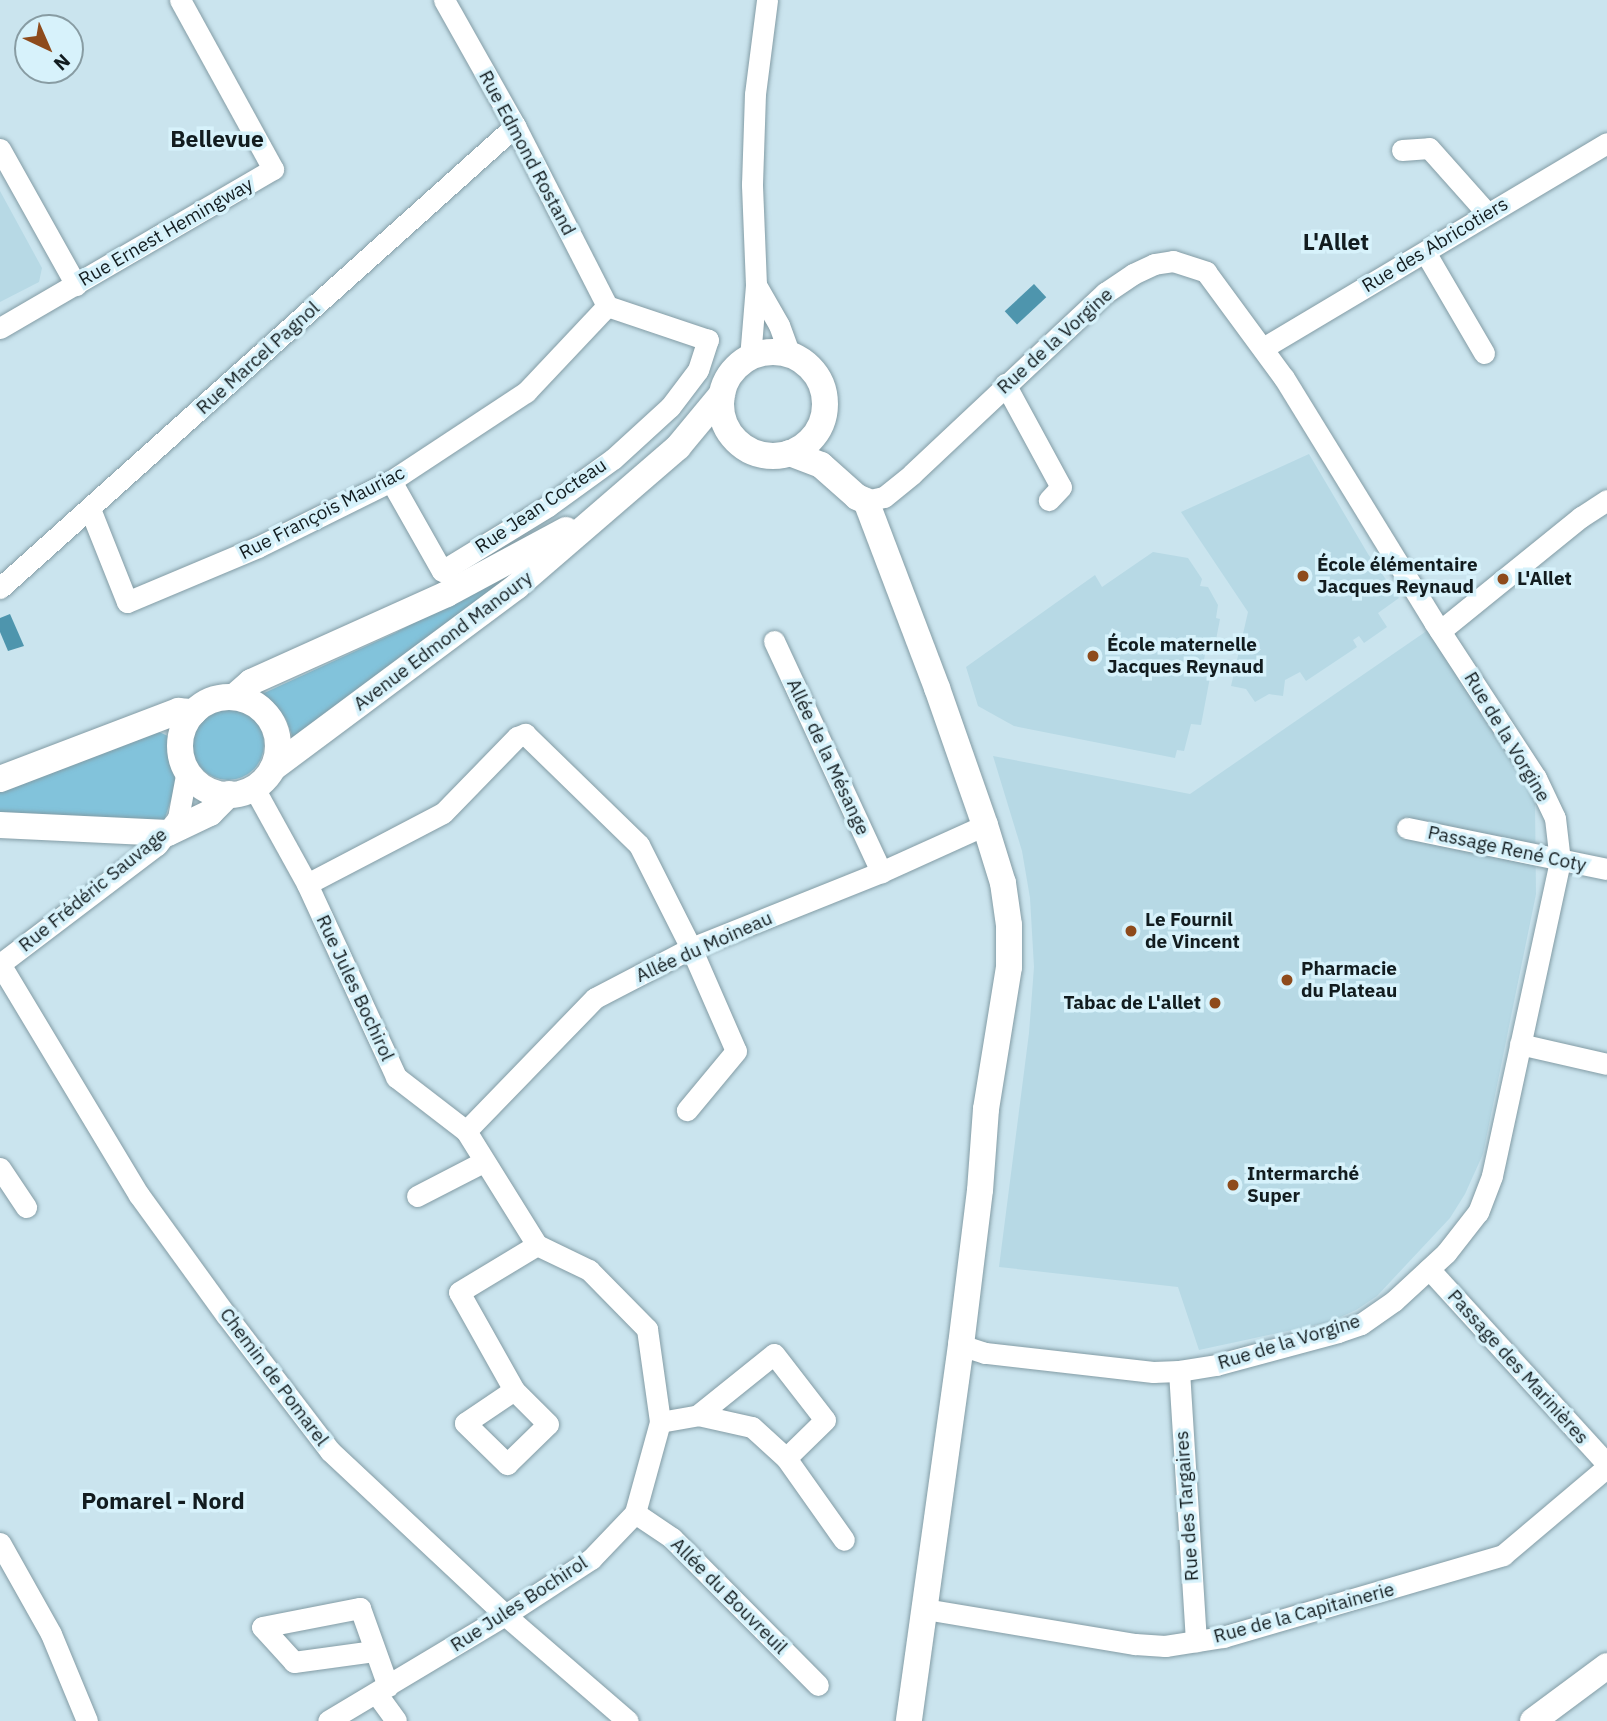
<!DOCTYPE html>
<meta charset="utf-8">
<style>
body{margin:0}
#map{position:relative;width:1607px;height:1721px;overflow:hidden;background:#cae4ee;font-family:"IBM Plex Sans",sans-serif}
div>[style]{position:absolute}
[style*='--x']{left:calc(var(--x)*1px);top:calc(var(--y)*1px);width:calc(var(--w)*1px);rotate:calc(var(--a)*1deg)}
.built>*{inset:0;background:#b7d9e5}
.green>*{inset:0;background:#82c3db}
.round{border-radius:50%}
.water>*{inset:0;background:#4e95ad;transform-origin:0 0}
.roads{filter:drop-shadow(0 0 2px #839ca5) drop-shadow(0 0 2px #839ca5)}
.minor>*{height:21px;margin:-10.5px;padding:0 10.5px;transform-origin:10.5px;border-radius:10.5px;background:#fff}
.tertiary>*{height:26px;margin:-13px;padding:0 13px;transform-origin:13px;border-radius:13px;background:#fff}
.tertiary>.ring{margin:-13px;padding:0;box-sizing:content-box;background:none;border:26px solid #fff;border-radius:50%}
.dots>*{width:19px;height:19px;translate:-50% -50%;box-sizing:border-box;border:4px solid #d7f2fb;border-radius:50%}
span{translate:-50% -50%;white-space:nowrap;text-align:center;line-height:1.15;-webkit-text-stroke:7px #d7f2fb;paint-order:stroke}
.street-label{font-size:19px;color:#121c1f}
.poi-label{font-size:19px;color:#121c1f;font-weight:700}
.left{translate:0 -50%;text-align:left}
.right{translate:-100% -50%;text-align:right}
.quarter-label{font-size:23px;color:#121c1f;font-weight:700}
.north{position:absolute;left:14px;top:14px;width:70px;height:70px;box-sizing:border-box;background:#d7f2fb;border:2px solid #889ca3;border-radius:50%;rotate:136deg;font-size:19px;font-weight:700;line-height:28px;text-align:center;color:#121c1f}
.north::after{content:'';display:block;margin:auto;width:24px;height:32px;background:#8e4b1c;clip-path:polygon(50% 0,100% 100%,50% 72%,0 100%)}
</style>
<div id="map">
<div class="built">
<div style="clip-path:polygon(0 191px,42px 268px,39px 282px,0 302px)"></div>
<div style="clip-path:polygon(1309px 454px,1368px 554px,1399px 598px,1378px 613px,1387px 627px,1364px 643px,1359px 636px,1353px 640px,1357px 647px,1306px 681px,1300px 672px,1285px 680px,1283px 696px,1269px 694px,1255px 702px,1246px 689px,1231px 686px,1248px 612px,1181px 512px)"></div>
<div style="clip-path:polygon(1153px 552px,1188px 558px,1202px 579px,1200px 586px,1208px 587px,1218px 605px,1216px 618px,1220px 619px,1215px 645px,1207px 644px,1202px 670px,1211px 672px,1201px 725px,1191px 724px,1184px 751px,1177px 750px,1175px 758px,1014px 726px,978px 706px,966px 667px,1095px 575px,1102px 587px)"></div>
<div style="clip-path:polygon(1428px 630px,1527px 777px,1535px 804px,1536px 894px,1483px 1154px,1465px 1194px,1450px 1218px,1377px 1296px,1356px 1310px,1329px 1322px,1199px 1350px,1178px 1287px,999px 1267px,1029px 1033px,1034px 967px,1030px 898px,1022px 851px,993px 756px,1190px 794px)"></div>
</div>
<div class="green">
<div style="clip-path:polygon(498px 577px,505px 587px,294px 741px,286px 719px,262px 694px,395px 633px)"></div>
<div class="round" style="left:192px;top:708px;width:72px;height:72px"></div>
<div style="clip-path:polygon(157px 731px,170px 737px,178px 778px,164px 821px,0 816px,0 791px)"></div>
</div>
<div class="water">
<div style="left:1034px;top:284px;width:18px;height:40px;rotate:47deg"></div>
<div style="clip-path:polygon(10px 614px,24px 646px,8px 651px,0 632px,0 618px)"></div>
</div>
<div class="roads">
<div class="minor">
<div style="--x:444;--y:0;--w:145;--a:60.6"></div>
<div style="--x:515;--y:126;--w:202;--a:62.9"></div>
<div style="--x:0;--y:149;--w:156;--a:60.8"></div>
<div style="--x:1402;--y:150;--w:27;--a:-4"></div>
<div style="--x:1429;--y:148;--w:87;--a:48.3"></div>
<div style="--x:1425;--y:252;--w:117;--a:59.7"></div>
<div style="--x:756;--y:285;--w:46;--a:60.1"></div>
<div style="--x:779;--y:325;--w:32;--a:70"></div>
<div style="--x:0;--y:328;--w:316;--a:-30.2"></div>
<div style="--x:273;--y:169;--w:193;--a:-118.8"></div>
<div style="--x:1263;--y:348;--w:400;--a:-30.8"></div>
<div style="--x:750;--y:358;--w:73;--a:-85.3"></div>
<div style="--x:756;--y:285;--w:101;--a:-92.3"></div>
<div style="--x:752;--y:184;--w:90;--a:-88.1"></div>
<div style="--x:755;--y:94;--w:95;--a:-82.7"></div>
<div style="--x:1005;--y:384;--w:117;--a:61.5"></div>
<div style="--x:1061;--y:487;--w:18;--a:133"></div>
<div style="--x:391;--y:481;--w:103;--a:60.5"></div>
<div style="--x:442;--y:571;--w:124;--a:-31.5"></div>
<div style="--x:548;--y:506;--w:80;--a:-35.9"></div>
<div style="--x:613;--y:459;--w:77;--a:-42.4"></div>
<div style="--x:670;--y:407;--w:46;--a:-52.9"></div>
<div style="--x:698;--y:370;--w:32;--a:-72"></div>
<div style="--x:708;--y:340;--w:107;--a:-161.4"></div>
<div style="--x:866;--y:501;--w:18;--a:-13"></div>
<div style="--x:884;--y:497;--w:36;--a:-39"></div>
<div style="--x:912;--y:474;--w:265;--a:-43.2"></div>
<div style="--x:1105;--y:293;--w:34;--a:-34"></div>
<div style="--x:1133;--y:274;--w:23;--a:-25"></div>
<div style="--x:1154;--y:264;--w:19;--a:-9"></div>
<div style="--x:1173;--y:261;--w:35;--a:18"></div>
<div style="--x:1206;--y:272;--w:132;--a:53.7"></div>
<div style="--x:1284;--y:378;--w:286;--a:58.4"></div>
<div style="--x:1434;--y:622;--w:186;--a:56.8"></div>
<div style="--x:1536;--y:778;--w:44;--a:64.6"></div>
<div style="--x:1555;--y:818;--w:43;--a:83.4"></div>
<div style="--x:1560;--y:861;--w:322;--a:102.2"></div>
<div style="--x:1492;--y:1176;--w:39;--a:111"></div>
<div style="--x:1478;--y:1212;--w:52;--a:128"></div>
<div style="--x:1446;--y:1253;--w:71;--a:137.3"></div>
<div style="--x:1394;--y:1301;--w:40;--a:145.1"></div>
<div style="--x:1361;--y:1324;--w:24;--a:161"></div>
<div style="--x:1338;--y:1332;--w:126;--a:164.9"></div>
<div style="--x:1216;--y:1365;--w:37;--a:171"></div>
<div style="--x:1179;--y:1371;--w:26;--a:178"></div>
<div style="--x:1153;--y:1372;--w:169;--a:-173.5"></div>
<div style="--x:985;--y:1353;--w:25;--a:-162"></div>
<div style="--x:90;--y:509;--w:100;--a:68.3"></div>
<div style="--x:127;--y:602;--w:142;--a:-22.8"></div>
<div style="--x:258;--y:547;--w:148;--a:-26.4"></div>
<div style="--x:391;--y:481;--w:162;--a:-33.4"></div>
<div style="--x:526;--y:392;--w:118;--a:-46.7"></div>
<div style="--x:0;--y:588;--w:692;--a:-41.89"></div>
<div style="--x:1440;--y:631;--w:181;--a:-39"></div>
<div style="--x:1581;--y:517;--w:31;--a:-33"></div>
<div style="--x:774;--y:641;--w:255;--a:65.1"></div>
<div style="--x:254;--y:788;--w:110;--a:61.1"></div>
<div style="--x:307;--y:884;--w:213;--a:65.2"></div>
<div style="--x:396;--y:1077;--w:88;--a:37.6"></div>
<div style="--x:466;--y:1131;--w:134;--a:58.1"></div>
<div style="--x:537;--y:1245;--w:58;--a:25.7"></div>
<div style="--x:589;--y:1270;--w:83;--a:45.5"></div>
<div style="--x:647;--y:1329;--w:94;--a:82"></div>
<div style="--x:660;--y:1422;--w:94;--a:105.4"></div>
<div style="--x:635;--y:1513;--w:64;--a:133.7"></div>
<div style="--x:591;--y:1559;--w:103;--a:146.9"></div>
<div style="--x:505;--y:1615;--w:206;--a:149.1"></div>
<div style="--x:1407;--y:828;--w:204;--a:11.6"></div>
<div style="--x:307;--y:884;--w:153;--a:-27.6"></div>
<div style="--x:443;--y:813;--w:106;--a:-45.8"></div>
<div style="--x:517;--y:737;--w:9;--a:-21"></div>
<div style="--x:525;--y:734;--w:159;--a:44.2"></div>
<div style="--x:639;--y:845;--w:115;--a:63.2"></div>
<div style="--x:691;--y:948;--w:112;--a:66.4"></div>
<div style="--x:736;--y:1051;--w:77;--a:129.7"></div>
<div style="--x:0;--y:964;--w:270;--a:59"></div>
<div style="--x:139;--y:1195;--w:148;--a:54.1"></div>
<div style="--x:226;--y:1315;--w:171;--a:52.6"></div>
<div style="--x:330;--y:1451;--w:240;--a:43.1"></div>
<div style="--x:505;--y:1615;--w:162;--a:40.8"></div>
<div style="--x:0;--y:964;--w:197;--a:-37.2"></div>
<div style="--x:157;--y:845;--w:34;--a:-52"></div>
<div style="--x:178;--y:818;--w:49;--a:-79.4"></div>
<div style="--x:1520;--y:1044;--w:89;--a:12.9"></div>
<div style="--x:466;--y:1131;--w:185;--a:-45.9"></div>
<div style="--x:595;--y:998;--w:108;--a:-27.5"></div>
<div style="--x:691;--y:948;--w:205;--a:-21.8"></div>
<div style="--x:881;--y:872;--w:114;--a:-24.3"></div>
<div style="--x:0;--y:1168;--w:47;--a:56.3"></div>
<div style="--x:417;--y:1196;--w:74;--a:-27.3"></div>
<div style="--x:1429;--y:1269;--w:264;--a:47.6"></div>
<div style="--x:1179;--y:1371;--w:271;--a:86.4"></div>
<div style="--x:514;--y:1390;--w:59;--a:146"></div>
<div style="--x:465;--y:1423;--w:59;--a:44.3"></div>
<div style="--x:507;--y:1464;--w:57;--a:-44.3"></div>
<div style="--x:548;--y:1424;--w:48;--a:-135"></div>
<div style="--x:514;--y:1390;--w:112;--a:-119.3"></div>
<div style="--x:459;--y:1292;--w:91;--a:-31.1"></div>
<div style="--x:698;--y:1415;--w:55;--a:12.5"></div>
<div style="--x:752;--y:1427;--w:46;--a:42.4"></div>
<div style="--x:786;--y:1458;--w:100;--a:54.7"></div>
<div style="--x:660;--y:1422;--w:39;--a:-10"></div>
<div style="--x:698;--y:1415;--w:97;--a:-38.8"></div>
<div style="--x:774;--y:1354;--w:83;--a:52.3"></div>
<div style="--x:825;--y:1420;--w:54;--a:135.7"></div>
<div style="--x:635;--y:1513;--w:45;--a:34"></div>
<div style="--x:672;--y:1538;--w:207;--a:45.2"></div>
<div style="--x:0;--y:1543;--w:104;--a:60.7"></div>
<div style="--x:51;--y:1634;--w:94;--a:67.5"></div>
<div style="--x:925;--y:1609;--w:213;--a:9.5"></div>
<div style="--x:1135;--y:1644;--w:30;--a:4"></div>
<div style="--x:1165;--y:1646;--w:59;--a:-8.8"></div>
<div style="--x:1223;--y:1637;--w:292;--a:-16.3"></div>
<div style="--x:1503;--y:1555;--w:136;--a:-40.2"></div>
<div style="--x:374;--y:1651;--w:81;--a:172.2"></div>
<div style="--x:294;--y:1662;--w:47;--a:-132.4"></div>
<div style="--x:262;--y:1627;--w:100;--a:-11"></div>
<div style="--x:360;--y:1608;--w:83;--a:70.3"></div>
<div style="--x:376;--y:1693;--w:34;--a:54"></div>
</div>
<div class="tertiary">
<div class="ring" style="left:721px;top:352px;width:78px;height:78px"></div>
<div style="--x:790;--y:453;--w:33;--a:21"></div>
<div style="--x:821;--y:465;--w:48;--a:41.6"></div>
<div style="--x:857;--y:497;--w:10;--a:24"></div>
<div style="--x:866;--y:501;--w:200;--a:69.2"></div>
<div style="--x:937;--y:688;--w:145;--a:70.7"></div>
<div style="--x:985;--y:825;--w:61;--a:72.8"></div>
<div style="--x:1003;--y:883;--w:42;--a:81.9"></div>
<div style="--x:1009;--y:925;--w:42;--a:90"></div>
<div style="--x:1009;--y:967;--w:144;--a:99.2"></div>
<div style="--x:986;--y:1109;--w:81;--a:94.2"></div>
<div style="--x:980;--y:1190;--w:156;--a:97"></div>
<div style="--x:961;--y:1345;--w:380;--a:97.9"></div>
<div style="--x:234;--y:697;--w:23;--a:-41"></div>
<div style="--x:251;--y:682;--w:215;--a:-24.2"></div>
<div style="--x:447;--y:594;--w:135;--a:-28.3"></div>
<div class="ring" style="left:180px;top:697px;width:72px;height:72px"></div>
<div style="--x:273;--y:768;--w:304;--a:-36.7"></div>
<div style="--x:517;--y:586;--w:213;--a:-40.8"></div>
<div style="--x:678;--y:447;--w:69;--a:-50.3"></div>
<div style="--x:0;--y:779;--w:191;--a:-20.9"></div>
<div style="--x:178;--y:711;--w:16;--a:4"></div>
<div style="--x:0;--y:825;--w:168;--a:2.7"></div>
<div style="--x:168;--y:833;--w:47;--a:-25.5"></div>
<div style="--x:210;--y:813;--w:27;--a:-45"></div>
<div style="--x:1533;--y:1721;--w:92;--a:-36.6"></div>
</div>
</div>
<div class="dots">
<div style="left:1303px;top:576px;background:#8e4b1c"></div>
<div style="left:1503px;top:579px;background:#8e4b1c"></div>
<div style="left:1093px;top:656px;background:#8e4b1c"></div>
<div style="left:1131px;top:931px;background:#8e4b1c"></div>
<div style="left:1287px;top:980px;background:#8e4b1c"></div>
<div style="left:1215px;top:1003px;background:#8e4b1c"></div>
<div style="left:1233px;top:1185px;background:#8e4b1c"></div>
</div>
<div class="street-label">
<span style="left:527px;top:153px;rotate:62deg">Rue Edmond Rostand</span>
<span style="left:166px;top:232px;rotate:-30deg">Rue Ernest Hemingway</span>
<span style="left:1435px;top:245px;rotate:-31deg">Rue des Abricotiers</span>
<span style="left:1055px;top:341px;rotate:-42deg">Rue de la Vorgine</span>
<span style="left:258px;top:358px;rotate:-42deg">Rue Marcel Pagnol</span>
<span style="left:541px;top:506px;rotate:-34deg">Rue Jean Cocteau</span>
<span style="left:322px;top:513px;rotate:-27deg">Rue François Mauriac</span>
<span style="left:443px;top:641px;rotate:-37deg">Avenue Edmond Manoury</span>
<span style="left:1507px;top:737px;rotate:59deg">Rue de la Vorgine</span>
<span style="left:828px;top:757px;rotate:65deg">Allée de la Mésange</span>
<span style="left:1507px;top:849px;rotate:12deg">Passage René Coty</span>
<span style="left:93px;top:890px;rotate:-39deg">Rue Frédéric Sauvage</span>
<span style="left:704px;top:947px;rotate:-24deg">Allée du Moineau</span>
<span style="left:355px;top:988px;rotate:65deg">Rue Jules Bochirol</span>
<span style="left:1289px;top:1342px;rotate:-17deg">Rue de la Vorgine</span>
<span style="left:1518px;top:1367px;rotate:48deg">Passage des Marinières</span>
<span style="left:274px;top:1377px;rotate:53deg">Chemin de Pomarel</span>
<span style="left:1187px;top:1506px;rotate:-94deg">Rue des Targaires</span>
<span style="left:729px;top:1596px;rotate:45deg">Allée du Bouvreuil</span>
<span style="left:519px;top:1604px;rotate:-33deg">Rue Jules Bochirol</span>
<span style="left:1304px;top:1613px;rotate:-15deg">Rue de la Capitainerie</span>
</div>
<div class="poi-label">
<span class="left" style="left:1317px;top:576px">École élémentaire<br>Jacques Reynaud</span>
<span class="left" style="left:1517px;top:579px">L'Allet</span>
<span class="left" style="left:1107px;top:656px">École maternelle<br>Jacques Reynaud</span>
<span class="left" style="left:1145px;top:931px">Le Fournil<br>de Vincent</span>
<span class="left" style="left:1301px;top:980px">Pharmacie<br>du Plateau</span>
<span class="right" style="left:1201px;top:1003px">Tabac de L'allet</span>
<span class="left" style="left:1247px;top:1185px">Intermarché<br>Super</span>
</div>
<div class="quarter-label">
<span style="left:217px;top:138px">Bellevue</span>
<span style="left:1336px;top:241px">L'Allet</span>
<span style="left:163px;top:1500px">Pomarel - Nord</span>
</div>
<div class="north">N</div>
</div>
